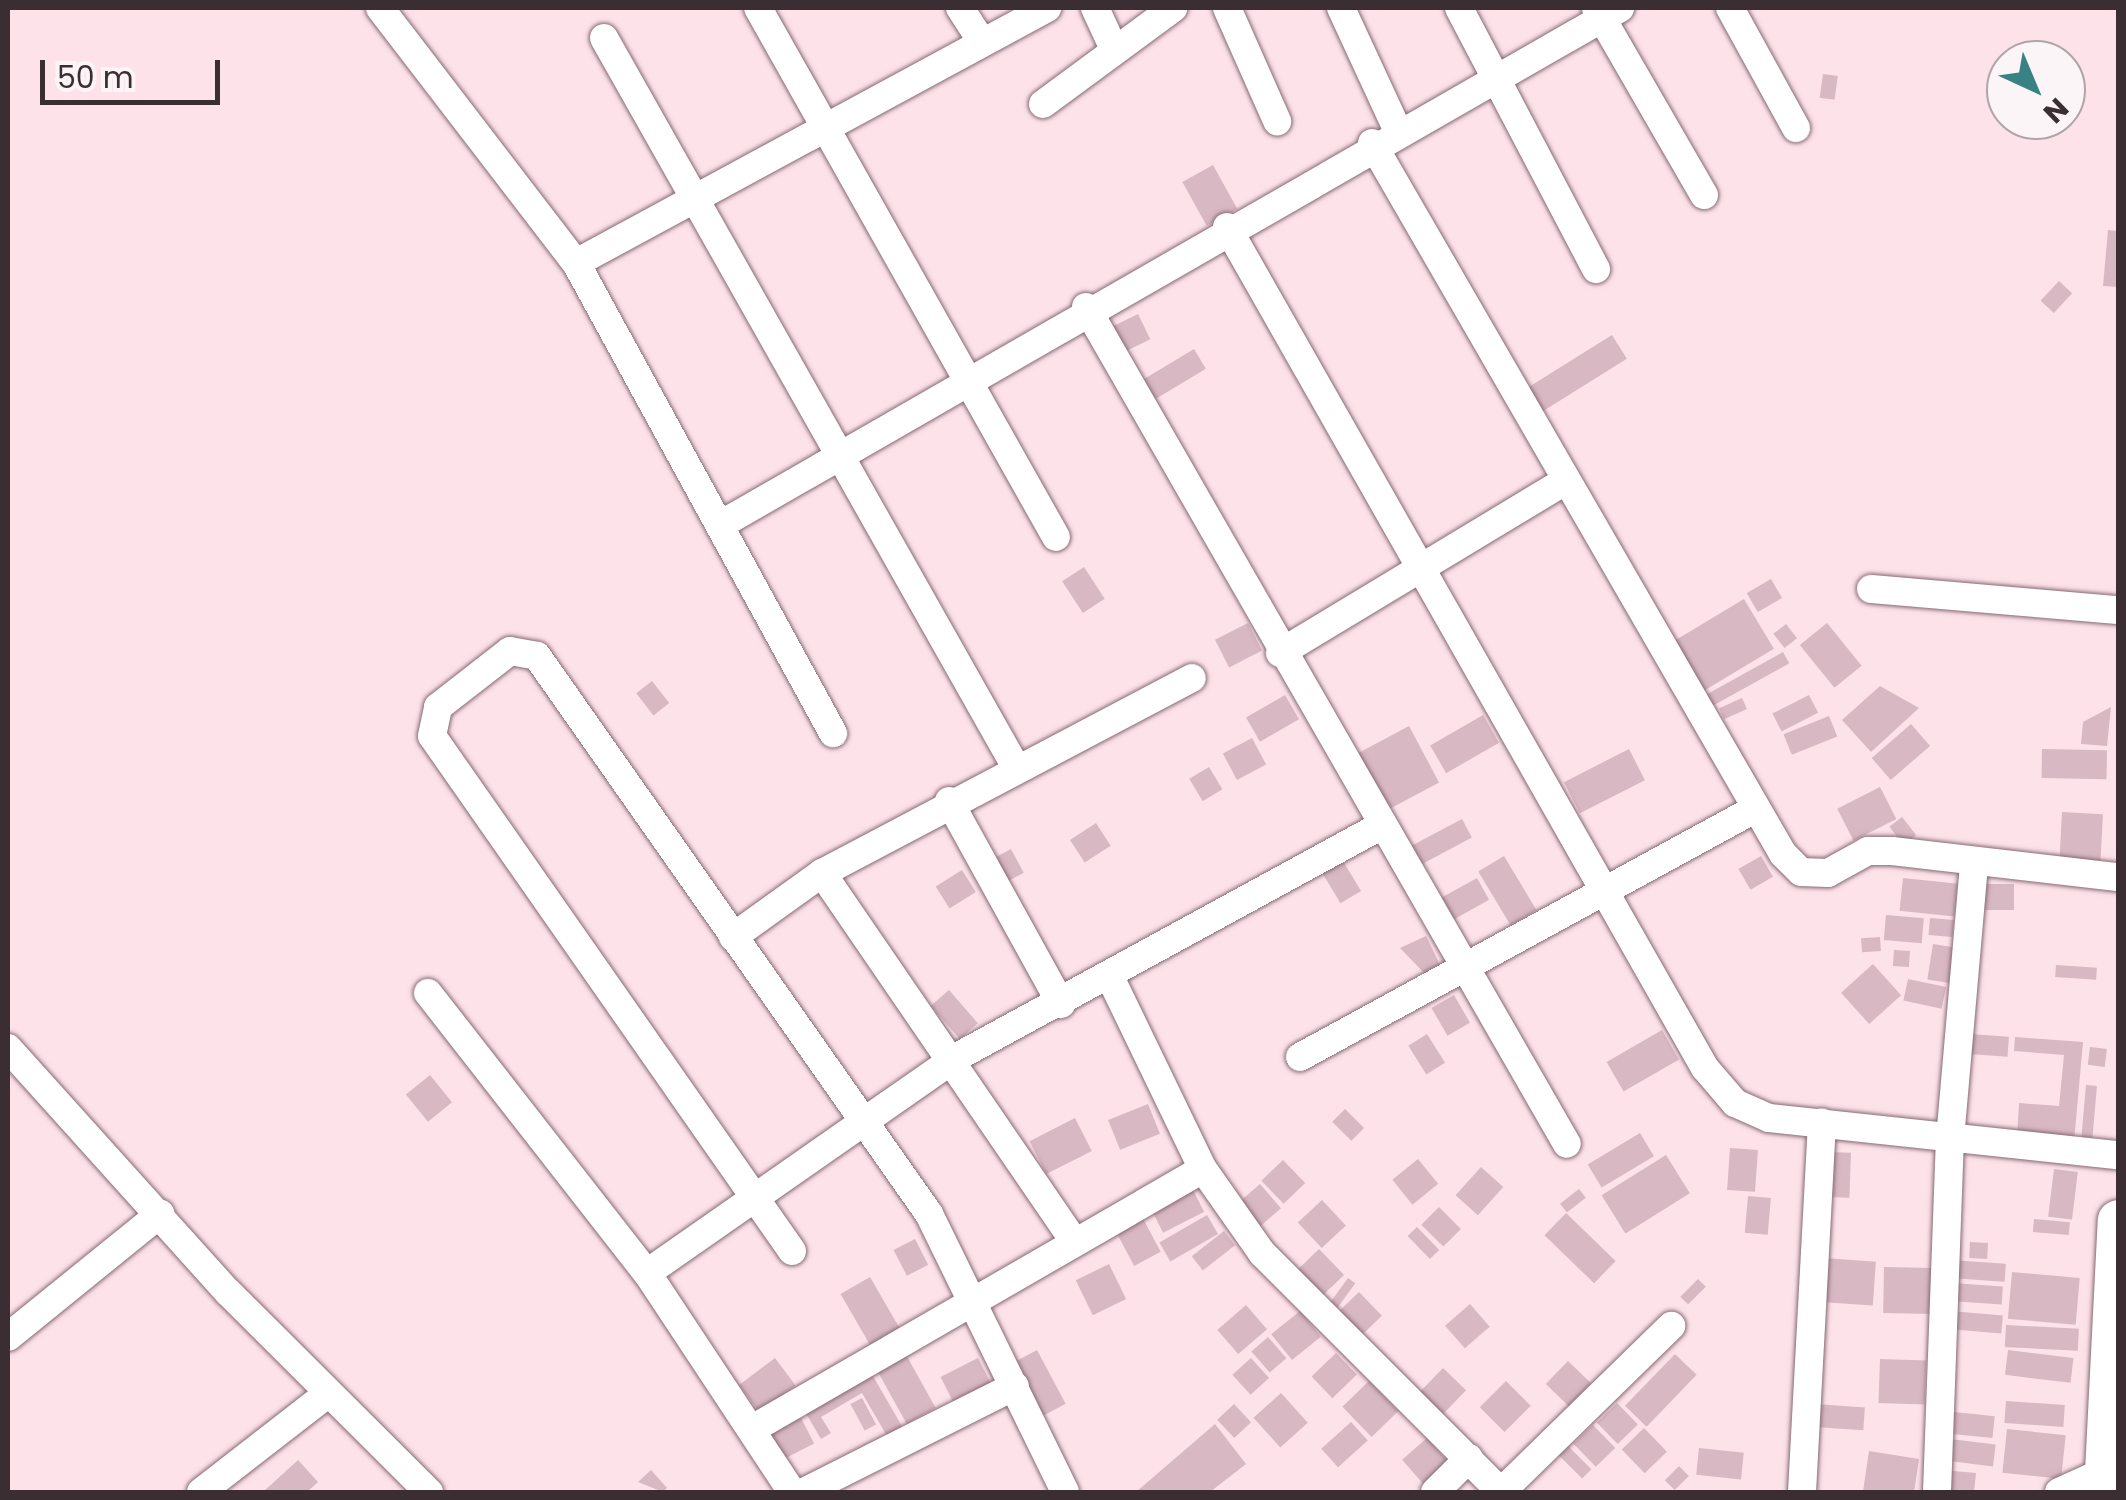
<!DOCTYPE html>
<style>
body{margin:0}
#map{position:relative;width:2126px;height:1500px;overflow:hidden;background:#fde2ea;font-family:Poppins,sans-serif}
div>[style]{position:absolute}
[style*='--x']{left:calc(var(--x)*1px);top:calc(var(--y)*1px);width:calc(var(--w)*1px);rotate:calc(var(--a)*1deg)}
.building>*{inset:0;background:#d8b8c3;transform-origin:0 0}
.roads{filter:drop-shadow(0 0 2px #866973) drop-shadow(0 0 2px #866973)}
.minor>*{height:28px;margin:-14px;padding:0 14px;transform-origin:14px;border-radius:14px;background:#fff}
.highway>*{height:40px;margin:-20px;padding:0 20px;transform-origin:20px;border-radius:20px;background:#fff}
span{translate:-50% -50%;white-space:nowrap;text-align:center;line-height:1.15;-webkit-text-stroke:10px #fcf5f7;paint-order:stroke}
.frame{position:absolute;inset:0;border:10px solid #3a2e32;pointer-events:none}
.north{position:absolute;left:1986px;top:40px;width:100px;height:100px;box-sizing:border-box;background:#fcf5f7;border:2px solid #aea5a8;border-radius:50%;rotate:136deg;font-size:28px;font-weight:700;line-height:40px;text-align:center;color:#3a2e32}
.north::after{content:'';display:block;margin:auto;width:35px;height:45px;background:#398284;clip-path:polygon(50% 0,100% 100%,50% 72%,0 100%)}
.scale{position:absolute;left:40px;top:60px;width:180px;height:45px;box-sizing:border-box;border:5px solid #3a2e32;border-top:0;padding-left:12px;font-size:30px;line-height:35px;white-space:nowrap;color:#3a2e32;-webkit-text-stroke:8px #fcf5f7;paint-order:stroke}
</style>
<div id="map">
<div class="building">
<div style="left:1823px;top:74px;width:15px;height:24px;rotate:8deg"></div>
<div style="left:1213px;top:165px;width:50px;height:35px;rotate:61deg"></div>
<div style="clip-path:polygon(2108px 230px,2118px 231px,2118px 287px,2103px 286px)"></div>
<div style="left:2059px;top:281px;width:18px;height:27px;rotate:43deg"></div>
<div style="left:1138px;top:314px;width:28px;height:33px;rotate:64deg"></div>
<div style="left:1612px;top:335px;width:28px;height:100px;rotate:58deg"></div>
<div style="left:1194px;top:349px;width:23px;height:63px;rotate:59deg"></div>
<div style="left:1084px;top:567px;width:38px;height:26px;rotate:57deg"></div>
<div style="left:1771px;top:579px;width:22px;height:28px;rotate:60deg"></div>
<div style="left:1744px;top:599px;width:58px;height:83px;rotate:59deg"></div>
<div style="left:1248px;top:623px;width:31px;height:37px;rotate:63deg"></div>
<div style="left:1827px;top:623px;width:55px;height:35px;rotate:51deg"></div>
<div style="left:1786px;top:624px;width:18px;height:16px;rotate:52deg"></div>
<div style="left:1783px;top:652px;width:13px;height:88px;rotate:61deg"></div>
<div style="left:652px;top:681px;width:28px;height:20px;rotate:52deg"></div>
<div style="clip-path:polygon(1880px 686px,1919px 708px,1871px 752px,1842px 720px)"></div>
<div style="left:1285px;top:695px;width:28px;height:45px;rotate:60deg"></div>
<div style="left:1809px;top:695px;width:20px;height:41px;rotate:63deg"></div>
<div style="left:1742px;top:698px;width:12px;height:25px;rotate:66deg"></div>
<div style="clip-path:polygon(2111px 707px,2107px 746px,2081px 744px,2083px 722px)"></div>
<div style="left:1483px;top:715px;width:32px;height:61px;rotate:60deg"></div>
<div style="left:1829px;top:716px;width:22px;height:49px;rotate:68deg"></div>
<div style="left:1911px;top:724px;width:29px;height:52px;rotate:49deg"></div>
<div style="left:1409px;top:726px;width:64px;height:60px;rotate:62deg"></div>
<div style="left:1252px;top:738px;width:30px;height:33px;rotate:62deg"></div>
<div style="left:1629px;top:749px;width:35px;height:73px;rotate:63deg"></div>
<div style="left:2042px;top:749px;width:65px;height:29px;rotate:1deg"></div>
<div style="left:1209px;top:767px;width:26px;height:23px;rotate:59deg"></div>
<div style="left:1880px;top:787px;width:36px;height:48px;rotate:63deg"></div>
<div style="left:2062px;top:812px;width:41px;height:50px;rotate:3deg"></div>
<div style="left:1902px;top:817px;width:23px;height:16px;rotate:52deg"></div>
<div style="left:1462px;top:819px;width:21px;height:62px;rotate:62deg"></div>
<div style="left:1096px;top:823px;width:27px;height:31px;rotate:57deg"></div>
<div style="left:1011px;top:849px;width:27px;height:27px;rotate:62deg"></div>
<div style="left:1504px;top:856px;width:63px;height:30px;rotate:59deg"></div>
<div style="left:1761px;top:856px;width:24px;height:26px;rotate:60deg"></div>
<div style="left:1343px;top:861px;width:35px;height:24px;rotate:59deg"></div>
<div style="left:962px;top:870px;width:26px;height:31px;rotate:58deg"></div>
<div style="left:1477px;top:878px;width:25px;height:47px;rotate:61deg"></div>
<div style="left:1903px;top:878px;width:55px;height:33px;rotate:6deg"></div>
<div style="left:1978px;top:884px;width:36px;height:26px"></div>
<div style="left:1886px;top:915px;width:38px;height:25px;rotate:5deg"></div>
<div style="left:1930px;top:918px;width:24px;height:17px;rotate:5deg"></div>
<div style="clip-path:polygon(1426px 936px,1441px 967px,1426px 975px,1400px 948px)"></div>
<div style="left:1880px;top:937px;width:14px;height:19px;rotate:86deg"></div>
<div style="left:1933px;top:944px;width:25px;height:36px;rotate:9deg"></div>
<div style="left:1894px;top:950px;width:16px;height:16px;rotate:4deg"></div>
<div style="left:1873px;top:964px;width:42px;height:43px;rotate:48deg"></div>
<div style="left:2056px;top:965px;width:41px;height:12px;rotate:4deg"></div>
<div style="left:1908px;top:979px;width:39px;height:22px;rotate:12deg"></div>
<div style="left:949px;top:990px;width:44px;height:24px;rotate:49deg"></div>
<div style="left:1454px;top:995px;width:32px;height:26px;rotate:60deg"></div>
<div style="left:1662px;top:1030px;width:34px;height:64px;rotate:60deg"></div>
<div style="left:1427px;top:1034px;width:34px;height:22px;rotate:58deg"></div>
<div style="left:1970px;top:1034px;width:39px;height:20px;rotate:4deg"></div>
<div style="clip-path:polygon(2015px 1037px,2083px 1042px,2074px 1142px,2017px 1137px,2019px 1103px,2059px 1106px,2064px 1055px,2014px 1051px)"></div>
<div style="left:2090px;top:1047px;width:17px;height:18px;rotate:7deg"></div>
<div style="left:430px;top:1075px;width:35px;height:31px;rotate:51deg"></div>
<div style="left:2086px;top:1085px;width:11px;height:52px;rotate:5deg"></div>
<div style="left:1148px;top:1104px;width:32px;height:43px;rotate:68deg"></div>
<div style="left:1345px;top:1109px;width:27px;height:18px;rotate:45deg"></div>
<div style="left:1075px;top:1118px;width:37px;height:51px;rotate:63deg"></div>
<div style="left:1640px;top:1133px;width:27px;height:61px;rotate:59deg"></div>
<div style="left:1730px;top:1148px;width:28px;height:42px;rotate:4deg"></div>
<div style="left:1828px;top:1152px;width:23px;height:45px;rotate:2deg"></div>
<div style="left:1666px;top:1155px;width:45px;height:76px;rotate:58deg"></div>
<div style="left:1418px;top:1159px;width:32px;height:33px;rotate:51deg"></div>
<div style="left:1283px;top:1160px;width:32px;height:30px;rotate:46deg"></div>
<div style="left:1481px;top:1167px;width:30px;height:38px;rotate:42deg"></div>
<div style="left:2054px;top:1169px;width:24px;height:48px;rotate:7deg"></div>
<div style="left:1260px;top:1184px;width:32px;height:32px;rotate:49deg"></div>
<div style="left:1191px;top:1186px;width:29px;height:46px;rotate:63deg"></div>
<div style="left:1579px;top:1189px;width:11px;height:24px;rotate:52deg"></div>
<div style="left:1748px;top:1196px;width:23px;height:37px;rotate:5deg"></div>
<div style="left:1322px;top:1200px;width:35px;height:33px;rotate:47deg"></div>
<div style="left:1439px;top:1207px;width:31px;height:25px;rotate:45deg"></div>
<div style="left:1140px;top:1213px;width:44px;height:30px;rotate:62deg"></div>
<div style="left:1566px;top:1213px;width:69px;height:31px;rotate:44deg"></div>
<div style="left:1207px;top:1215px;width:22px;height:55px;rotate:60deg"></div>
<div style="left:2034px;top:1219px;width:36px;height:13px;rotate:5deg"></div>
<div style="left:1417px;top:1227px;width:32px;height:13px;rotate:46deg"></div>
<div style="left:1224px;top:1231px;width:18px;height:41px;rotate:52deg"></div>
<div style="left:915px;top:1239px;width:29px;height:24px;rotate:63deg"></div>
<div style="left:1970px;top:1242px;width:18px;height:16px;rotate:3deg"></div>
<div style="left:1319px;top:1249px;width:36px;height:29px;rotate:46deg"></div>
<div style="left:1824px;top:1258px;width:52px;height:44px;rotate:4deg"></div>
<div style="left:1951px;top:1260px;width:55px;height:18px;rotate:4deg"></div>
<div style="left:1109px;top:1264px;width:39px;height:37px;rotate:64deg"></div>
<div style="left:1884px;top:1267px;width:51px;height:46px;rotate:1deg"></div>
<div style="left:2012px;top:1272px;width:68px;height:47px;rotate:5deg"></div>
<div style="left:870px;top:1277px;width:70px;height:34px;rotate:60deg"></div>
<div style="left:1348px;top:1278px;width:9px;height:30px;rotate:36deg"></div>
<div style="left:1698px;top:1279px;width:11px;height:25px;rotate:45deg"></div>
<div style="left:1952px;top:1283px;width:51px;height:18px;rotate:4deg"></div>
<div style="left:1359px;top:1292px;width:33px;height:30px;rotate:46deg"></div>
<div style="left:1470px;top:1304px;width:30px;height:33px;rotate:49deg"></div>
<div style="left:1246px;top:1305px;width:32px;height:38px;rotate:49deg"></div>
<div style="left:1300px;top:1311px;width:33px;height:37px;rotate:51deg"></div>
<div style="left:1950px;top:1311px;width:53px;height:18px;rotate:5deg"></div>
<div style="left:2006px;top:1325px;width:73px;height:22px;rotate:3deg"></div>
<div style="left:1268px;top:1337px;width:28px;height:22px;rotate:49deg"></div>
<div style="left:1037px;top:1350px;width:61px;height:33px;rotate:62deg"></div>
<div style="left:2008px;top:1350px;width:66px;height:25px;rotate:7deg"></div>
<div style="left:904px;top:1351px;width:65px;height:33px;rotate:61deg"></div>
<div style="left:1336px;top:1353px;width:30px;height:34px;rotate:46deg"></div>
<div style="left:1675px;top:1354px;width:30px;height:72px;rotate:44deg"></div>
<div style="left:775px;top:1358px;width:34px;height:45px;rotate:53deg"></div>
<div style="left:978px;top:1358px;width:29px;height:42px;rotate:63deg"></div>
<div style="left:1251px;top:1358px;width:27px;height:25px;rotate:48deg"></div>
<div style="left:1880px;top:1359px;width:46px;height:44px;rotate:2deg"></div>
<div style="left:1568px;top:1361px;width:32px;height:32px;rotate:44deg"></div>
<div style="left:1443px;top:1368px;width:32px;height:33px;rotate:44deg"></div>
<div style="clip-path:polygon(870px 1371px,903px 1428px,887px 1436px,862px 1393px,821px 1417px,831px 1433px,821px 1439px,804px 1410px)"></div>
<div style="left:1369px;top:1381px;width:42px;height:37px;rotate:46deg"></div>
<div style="left:1506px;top:1381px;width:35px;height:37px;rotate:45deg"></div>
<div style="left:1281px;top:1393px;width:40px;height:37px;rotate:48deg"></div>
<div style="left:862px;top:1398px;width:30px;height:13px;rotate:62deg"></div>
<div style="left:2006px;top:1401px;width:59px;height:22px;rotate:4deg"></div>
<div style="left:1617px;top:1403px;width:30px;height:28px;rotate:46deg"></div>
<div style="left:1234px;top:1404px;width:25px;height:23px;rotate:47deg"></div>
<div style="left:1816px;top:1404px;width:49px;height:23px;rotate:4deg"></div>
<div style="left:1945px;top:1411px;width:50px;height:22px;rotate:6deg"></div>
<div style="left:800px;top:1416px;width:31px;height:34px;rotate:63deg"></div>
<div style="left:1351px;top:1422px;width:25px;height:40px;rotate:48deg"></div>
<div style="clip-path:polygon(1215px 1424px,1246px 1464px,1210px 1492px,1136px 1492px)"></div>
<div style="left:1593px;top:1425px;width:32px;height:27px;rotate:46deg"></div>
<div style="left:1644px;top:1428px;width:33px;height:31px;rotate:46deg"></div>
<div style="left:2007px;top:1429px;width:59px;height:44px;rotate:6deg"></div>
<div style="left:1427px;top:1438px;width:33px;height:33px;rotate:49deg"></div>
<div style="left:1950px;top:1439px;width:46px;height:22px;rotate:7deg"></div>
<div style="left:1568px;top:1446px;width:33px;height:13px;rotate:45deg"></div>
<div style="left:1699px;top:1448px;width:45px;height:27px;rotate:6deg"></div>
<div style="clip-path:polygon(1869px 1451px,1919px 1459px,1914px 1492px,1863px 1492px)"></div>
<div style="clip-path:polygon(298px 1460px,318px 1482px,307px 1492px,263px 1492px)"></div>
<div style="left:1679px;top:1466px;width:14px;height:20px;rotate:45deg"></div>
<div style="clip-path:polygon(651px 1470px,667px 1488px,663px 1492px,638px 1482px)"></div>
<div style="clip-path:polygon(1943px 1470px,1976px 1473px,1974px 1492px,1941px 1492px)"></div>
</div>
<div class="roads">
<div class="minor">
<div style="--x:380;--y:8;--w:322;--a:52.5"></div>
<div style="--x:576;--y:263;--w:536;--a:61.33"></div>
<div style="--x:758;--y:8;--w:607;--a:60.61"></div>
<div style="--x:960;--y:8;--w:38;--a:57"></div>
<div style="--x:1095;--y:8;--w:43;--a:65.2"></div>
<div style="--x:1227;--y:8;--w:124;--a:66.1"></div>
<div style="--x:1341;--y:8;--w:133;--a:65.2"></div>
<div style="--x:1459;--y:8;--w:295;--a:62.3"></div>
<div style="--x:1596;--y:8;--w:216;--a:60"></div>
<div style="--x:1730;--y:8;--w:137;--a:61.2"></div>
<div style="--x:604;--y:38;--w:834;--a:60.54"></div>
<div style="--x:1043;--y:104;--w:162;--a:-36.4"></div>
<div style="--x:1372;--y:143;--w:821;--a:59.97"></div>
<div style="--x:1783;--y:854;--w:25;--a:45"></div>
<div style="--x:1801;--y:872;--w:27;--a:2"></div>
<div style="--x:1828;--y:873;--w:46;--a:-28.8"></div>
<div style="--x:1868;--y:851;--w:24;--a:0"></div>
<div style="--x:1892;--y:851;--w:227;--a:6.6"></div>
<div style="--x:1227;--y:227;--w:967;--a:60.39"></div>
<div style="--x:1705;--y:1068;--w:46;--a:49.4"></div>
<div style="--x:1735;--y:1103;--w:37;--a:24"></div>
<div style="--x:1769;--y:1118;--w:351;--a:6.1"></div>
<div style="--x:576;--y:263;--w:536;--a:-28.43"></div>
<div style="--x:1086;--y:307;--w:965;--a:60.12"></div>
<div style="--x:720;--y:525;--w:1038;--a:-29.87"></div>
<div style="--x:1871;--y:589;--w:248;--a:4.9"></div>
<div style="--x:1280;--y:653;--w:331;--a:-31.1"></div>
<div style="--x:949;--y:801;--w:232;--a:61.1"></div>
<div style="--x:822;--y:873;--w:447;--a:55.6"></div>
<div style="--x:733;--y:937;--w:110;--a:-35.7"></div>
<div style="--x:822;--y:873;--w:418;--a:-27.8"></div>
<div style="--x:1111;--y:979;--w:211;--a:64.2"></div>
<div style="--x:1203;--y:1169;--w:103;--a:54.9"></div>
<div style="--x:1262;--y:1253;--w:338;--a:45"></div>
<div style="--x:428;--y:993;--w:355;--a:52"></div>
<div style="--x:647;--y:1273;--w:263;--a:56.5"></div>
<div style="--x:8;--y:1048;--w:329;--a:48"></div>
<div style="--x:228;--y:1292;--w:284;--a:44.9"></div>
<div style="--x:1300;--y:1057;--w:516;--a:-28.6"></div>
<div style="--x:792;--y:1251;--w:628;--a:-124.95"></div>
<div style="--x:432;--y:736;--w:30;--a:-78"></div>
<div style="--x:438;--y:707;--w:91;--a:-37.9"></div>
<div style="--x:510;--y:651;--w:27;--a:10"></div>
<div style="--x:537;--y:656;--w:682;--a:54.91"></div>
<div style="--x:929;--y:1214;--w:309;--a:63.9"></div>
<div style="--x:647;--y:1273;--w:376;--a:-34.9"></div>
<div style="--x:955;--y:1058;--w:485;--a:-28.6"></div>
<div style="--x:8;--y:1337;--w:196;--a:-39"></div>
<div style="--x:754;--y:1428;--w:518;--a:-29.98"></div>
<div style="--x:201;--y:1492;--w:158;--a:-37.8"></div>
<div style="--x:804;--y:1492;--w:236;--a:-26.7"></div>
<div style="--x:1435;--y:1492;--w:48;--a:-45"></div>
<div style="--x:1501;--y:1492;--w:238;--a:-44.3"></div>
<div style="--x:1802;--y:1492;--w:370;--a:-86.9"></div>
<div style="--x:1937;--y:1492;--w:353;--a:-87.9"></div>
<div style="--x:1950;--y:1139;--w:274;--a:-85"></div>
<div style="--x:2059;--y:1492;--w:63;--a:-24.5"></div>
</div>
<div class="highway">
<div style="--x:2104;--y:1492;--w:272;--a:-87.1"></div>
</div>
</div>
<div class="frame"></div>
<div class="north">N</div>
<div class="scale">50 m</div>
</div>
